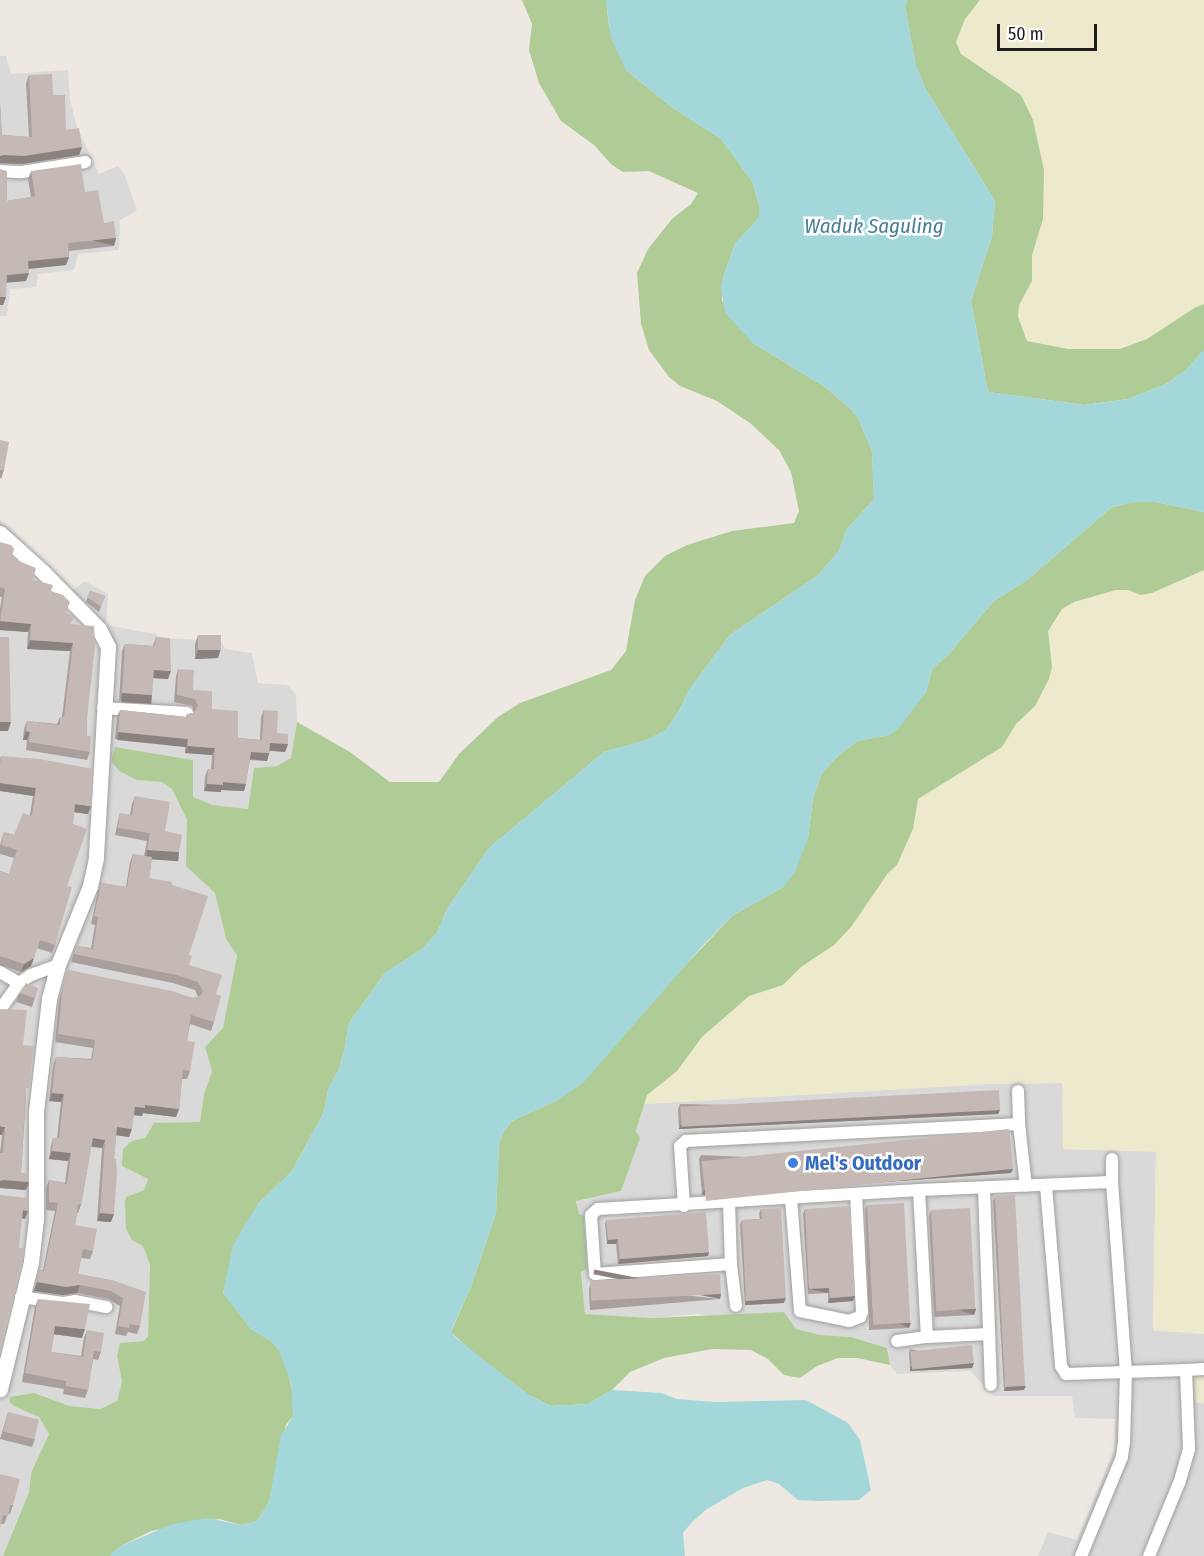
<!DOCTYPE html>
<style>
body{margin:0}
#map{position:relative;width:1204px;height:1556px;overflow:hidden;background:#ede8e2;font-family:"Fira Sans Condensed",sans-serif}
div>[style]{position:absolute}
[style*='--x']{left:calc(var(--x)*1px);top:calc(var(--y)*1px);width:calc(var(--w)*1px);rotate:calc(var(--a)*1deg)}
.residential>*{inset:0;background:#dad9d9}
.farmland>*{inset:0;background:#ece9cd}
.forest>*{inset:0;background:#afcc97}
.water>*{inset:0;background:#a3d7da}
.roads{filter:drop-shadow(0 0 2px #a0a0a0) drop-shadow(0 0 2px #a0a0a0)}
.minor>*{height:12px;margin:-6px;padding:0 6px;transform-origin:6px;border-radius:6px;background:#fff}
.tertiary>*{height:15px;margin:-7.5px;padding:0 7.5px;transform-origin:7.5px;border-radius:7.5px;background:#fff}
.wall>*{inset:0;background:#a99f9d}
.shaded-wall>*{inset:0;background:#8a827f;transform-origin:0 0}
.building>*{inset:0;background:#c5b9b6;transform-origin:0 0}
.dots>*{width:16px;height:16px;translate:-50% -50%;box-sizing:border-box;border:3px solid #fff;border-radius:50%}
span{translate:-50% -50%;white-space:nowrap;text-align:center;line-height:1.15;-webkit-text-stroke:5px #fff;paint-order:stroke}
.shop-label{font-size:20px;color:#366cbe;font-weight:700}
.left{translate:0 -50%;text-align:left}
.water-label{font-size:21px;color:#467d9a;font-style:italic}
.scale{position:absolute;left:997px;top:24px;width:100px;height:27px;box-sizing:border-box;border:3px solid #1c1c1c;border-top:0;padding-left:8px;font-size:18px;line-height:21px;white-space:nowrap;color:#1c1c1c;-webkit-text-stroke:4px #fff;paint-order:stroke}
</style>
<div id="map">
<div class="residential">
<div style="clip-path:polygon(0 56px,6px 56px,11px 74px,68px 70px,70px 100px,77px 127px,99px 174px,118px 166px,124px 173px,137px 211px,120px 220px,119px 250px,78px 254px,74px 270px,38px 274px,36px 287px,10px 289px,7px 316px,0 316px)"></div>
<div style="clip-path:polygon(0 520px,70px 592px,85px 581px,108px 594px,106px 625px,155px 634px,163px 638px,221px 641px,225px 649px,252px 653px,258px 683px,287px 685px,296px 694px,297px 722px,291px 758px,277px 766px,254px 768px,248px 809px,213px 805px,193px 797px,193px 760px,114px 747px,137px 780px,162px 782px,172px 789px,187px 820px,187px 866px,215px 893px,226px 939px,237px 954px,223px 1028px,205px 1047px,212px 1071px,204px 1094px,200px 1122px,154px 1123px,145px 1138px,132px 1141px,122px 1166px,148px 1179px,144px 1190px,126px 1197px,132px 1240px,143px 1246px,150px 1265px,148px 1336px,144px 1341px,117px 1356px,122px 1381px,117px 1401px,100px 1409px,70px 1406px,34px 1393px,10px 1403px,39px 1417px,49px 1434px,31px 1473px,29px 1492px,3px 1556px,0 1556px)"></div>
<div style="clip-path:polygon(1063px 1083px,1064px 1149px,1156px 1151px,1153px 1330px,1204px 1334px,1204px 1370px,1196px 1402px,1204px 1403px,1204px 1556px,1038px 1556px,1048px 1532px,1077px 1540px,1114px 1451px,1115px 1419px,1075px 1418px,1072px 1396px,994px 1396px,970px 1371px,897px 1374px,890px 1365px,887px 1348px,851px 1337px,820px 1335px,796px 1329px,698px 1314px,651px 1318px,585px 1314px,581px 1272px,587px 1268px,584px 1216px,579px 1214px,576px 1201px,621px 1191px,644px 1104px,989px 1084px)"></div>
</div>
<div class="farmland">
<div style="clip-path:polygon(980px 0,1204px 0,1204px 304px,1196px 307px,1147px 339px,1120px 349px,1069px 349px,1027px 341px,1018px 317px,1019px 305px,1032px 281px,1032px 255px,1043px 219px,1044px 170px,1033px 120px,1021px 95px,970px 62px,961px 54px,956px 42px,965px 19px)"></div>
<div style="clip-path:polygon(1204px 570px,1204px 1334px,1153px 1330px,1156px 1152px,1063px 1149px,1062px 1083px,989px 1084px,644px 1104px,647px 1095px,676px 1072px,702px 1037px,749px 996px,783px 985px,801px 967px,834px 945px,888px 873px,897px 865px,913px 829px,918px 799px,1002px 747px,1016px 724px,1035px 706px,1052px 667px,1048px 631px,1062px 609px,1074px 602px,1116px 590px,1128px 590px,1141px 595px)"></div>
<div style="clip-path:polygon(1204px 1370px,1204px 1403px,1196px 1403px,1193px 1372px)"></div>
</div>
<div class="forest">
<div style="clip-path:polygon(522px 0,606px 0,609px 26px,626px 70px,670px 106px,721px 139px,752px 181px,759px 205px,759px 218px,735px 244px,723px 277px,722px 301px,753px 343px,825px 387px,851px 409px,858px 418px,872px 451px,874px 499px,847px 529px,839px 551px,817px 576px,730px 635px,689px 690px,679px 711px,666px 730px,647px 740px,604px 752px,489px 848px,447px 909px,437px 933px,422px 949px,385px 973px,349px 1023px,345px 1047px,339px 1069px,328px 1090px,324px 1112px,292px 1171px,258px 1204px,223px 1292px,251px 1329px,271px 1341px,279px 1350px,285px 1360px,293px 1394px,293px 1416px,286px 1425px,269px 1502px,257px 1521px,242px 1525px,219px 1519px,151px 1531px,121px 1546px,110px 1556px,3px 1556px,29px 1492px,31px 1473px,49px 1434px,39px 1417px,16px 1407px,10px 1403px,10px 1397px,34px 1393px,70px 1406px,100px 1409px,117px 1401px,122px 1381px,117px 1356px,120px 1343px,144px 1341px,148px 1336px,150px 1265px,143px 1246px,132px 1240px,126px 1229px,125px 1203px,126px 1197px,144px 1190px,148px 1179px,122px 1166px,123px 1149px,132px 1141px,145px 1138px,154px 1123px,200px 1122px,204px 1094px,212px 1071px,205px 1047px,223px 1028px,237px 955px,226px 939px,215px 893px,186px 866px,187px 820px,172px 789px,162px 782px,137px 780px,119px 771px,111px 761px,115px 747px,193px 760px,193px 797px,213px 805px,248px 809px,254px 768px,277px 766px,291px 758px,297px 722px,350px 752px,390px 782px,439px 782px,459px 754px,498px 717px,520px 703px,611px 670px,626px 651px,635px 600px,645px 576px,665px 556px,687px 545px,732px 531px,794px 523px,799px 511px,791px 472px,779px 450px,750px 423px,717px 401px,680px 386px,669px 377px,649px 350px,641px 324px,637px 273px,648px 249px,672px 219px,691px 204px,698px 193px,649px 171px,623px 172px,611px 164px,594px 145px,561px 121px,539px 83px,529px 50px,532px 24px)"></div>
<div style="clip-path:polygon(907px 0,980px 0,965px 19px,956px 42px,961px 54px,1021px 95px,1033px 120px,1044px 170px,1043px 219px,1032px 255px,1032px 281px,1019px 305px,1018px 317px,1027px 341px,1068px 349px,1120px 349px,1147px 339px,1196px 307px,1204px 304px,1204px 350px,1187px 369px,1168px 383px,1128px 399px,1085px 405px,988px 392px,971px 301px,992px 236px,995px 201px,925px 88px,916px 66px,905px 7px)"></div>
<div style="clip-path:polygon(1134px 502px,1156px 502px,1204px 512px,1204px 570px,1152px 593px,1141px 595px,1128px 590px,1116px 590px,1074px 602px,1062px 609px,1048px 631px,1052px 667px,1049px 679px,1035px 706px,1016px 724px,1002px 747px,918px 799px,913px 829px,897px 865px,888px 873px,851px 927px,834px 945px,801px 967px,783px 985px,749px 996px,702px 1037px,677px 1071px,647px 1095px,636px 1131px,640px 1138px,621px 1191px,576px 1201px,579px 1214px,584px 1216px,587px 1269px,581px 1272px,585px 1314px,651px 1318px,784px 1312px,796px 1329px,820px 1335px,851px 1337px,887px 1348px,890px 1365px,857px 1358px,838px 1358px,817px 1366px,800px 1378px,784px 1375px,768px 1359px,751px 1350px,712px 1349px,664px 1358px,630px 1372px,612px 1390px,588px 1404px,551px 1406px,529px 1395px,478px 1358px,451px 1332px,470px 1289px,496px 1213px,499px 1143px,504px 1131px,512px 1121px,558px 1100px,732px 916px,783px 887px,808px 838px,813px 798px,822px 773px,838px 756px,857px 741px,890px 735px,926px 692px,932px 669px,948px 655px,993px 602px,1027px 580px,1112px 507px)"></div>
</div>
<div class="water">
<div style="clip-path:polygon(606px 0,907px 0,905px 7px,916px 65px,925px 88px,995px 201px,992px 236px,971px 301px,988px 392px,1085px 405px,1128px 399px,1168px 383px,1187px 369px,1204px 350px,1204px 512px,1156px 502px,1134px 502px,1112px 507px,1027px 580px,993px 602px,948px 655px,932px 669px,926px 692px,899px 728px,890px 735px,857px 741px,838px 756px,822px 773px,813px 798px,808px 838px,795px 872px,783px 887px,732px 916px,705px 943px,584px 1082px,558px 1100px,512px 1121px,504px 1131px,499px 1143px,496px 1213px,470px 1289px,451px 1331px,456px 1338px,529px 1395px,551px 1406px,588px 1404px,612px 1390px,661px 1393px,677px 1399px,716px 1402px,806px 1400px,848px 1423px,860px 1440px,871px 1490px,859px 1500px,819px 1501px,798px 1500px,779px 1484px,767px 1480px,743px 1488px,707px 1509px,692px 1522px,683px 1533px,685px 1556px,110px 1556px,121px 1546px,173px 1524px,207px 1518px,242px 1525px,257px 1521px,269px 1502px,281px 1436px,293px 1416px,291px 1383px,279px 1350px,271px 1341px,251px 1329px,223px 1293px,233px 1245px,258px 1204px,292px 1171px,324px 1112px,328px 1090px,339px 1069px,345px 1047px,349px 1023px,385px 973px,422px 949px,437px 933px,447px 909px,489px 848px,604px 752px,647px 740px,666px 730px,679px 711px,689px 690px,730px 635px,817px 576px,839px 551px,847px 529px,874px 499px,872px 451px,858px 418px,851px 409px,825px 387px,753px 343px,725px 313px,721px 288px,723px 277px,735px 244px,759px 218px,759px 205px,752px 181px,721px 139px,670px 106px,626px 70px,611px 38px)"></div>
</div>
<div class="roads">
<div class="minor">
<div style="--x:0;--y:171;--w:22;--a:3"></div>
<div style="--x:22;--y:172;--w:64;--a:-9"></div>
<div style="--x:103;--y:708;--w:84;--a:3.4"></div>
<div style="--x:0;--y:972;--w:22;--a:30"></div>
<div style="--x:0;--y:1010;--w:33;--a:-55"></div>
<div style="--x:19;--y:983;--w:14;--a:-34"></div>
<div style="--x:31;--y:975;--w:29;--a:-20"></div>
<div style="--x:1018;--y:1091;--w:33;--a:88"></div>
<div style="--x:1112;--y:1159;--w:23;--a:90"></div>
<div style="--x:1046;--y:1186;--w:181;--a:85.2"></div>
<div style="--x:1061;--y:1366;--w:9;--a:58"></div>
<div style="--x:1066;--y:1374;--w:120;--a:-1.9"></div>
<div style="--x:1186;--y:1370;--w:79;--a:87.8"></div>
<div style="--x:1189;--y:1449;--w:35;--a:106"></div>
<div style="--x:1179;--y:1483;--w:79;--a:112.3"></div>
<div style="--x:984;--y:1188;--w:197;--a:88"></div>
<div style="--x:919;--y:1190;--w:147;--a:86.9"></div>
<div style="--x:927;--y:1337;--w:62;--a:-2.8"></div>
<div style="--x:791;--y:1199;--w:112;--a:85.4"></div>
<div style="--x:800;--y:1311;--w:50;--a:11.5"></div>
<div style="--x:849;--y:1321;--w:12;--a:-20"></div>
<div style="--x:860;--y:1317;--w:5;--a:-68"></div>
<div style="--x:862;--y:1312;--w:118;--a:-92.9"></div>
<div style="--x:729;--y:1202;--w:62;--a:88.2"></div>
<div style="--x:731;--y:1264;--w:136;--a:175.8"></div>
<div style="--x:595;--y:1274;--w:59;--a:-93.9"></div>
<div style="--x:591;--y:1215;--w:9;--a:-41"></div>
<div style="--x:598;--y:1209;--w:322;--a:-3.4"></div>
<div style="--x:919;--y:1190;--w:193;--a:-2.4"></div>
<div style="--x:1112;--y:1182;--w:191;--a:85.8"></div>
<div style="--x:1126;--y:1372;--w:70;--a:91.6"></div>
<div style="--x:1124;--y:1442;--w:15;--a:98"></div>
<div style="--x:1122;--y:1457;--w:107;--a:112.5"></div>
<div style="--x:684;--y:1206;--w:60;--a:-93.8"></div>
<div style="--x:680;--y:1146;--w:8;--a:-40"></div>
<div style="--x:686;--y:1141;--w:333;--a:-2.9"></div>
<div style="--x:1019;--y:1124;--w:62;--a:83.6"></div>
<div style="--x:731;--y:1264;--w:42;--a:83.2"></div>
<div style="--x:21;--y:1297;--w:42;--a:8.1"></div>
<div style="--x:63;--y:1303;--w:12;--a:-9"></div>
<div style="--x:75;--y:1301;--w:32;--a:11"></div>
<div style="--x:897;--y:1341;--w:30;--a:-8"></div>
<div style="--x:1186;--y:1370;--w:18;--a:-3"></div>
</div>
<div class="tertiary">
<div style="--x:0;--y:533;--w:57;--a:42.1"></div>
<div style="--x:42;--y:571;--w:81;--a:45.5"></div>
<div style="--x:99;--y:629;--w:20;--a:63"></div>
<div style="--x:108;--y:647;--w:211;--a:93.3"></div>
<div style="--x:96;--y:858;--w:29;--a:102"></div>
<div style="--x:90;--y:886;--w:85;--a:112.1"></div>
<div style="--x:58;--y:965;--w:35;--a:105"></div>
<div style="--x:49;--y:999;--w:113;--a:96.6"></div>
<div style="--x:36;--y:1111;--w:108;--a:90"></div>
<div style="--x:36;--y:1219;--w:43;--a:96.6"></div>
<div style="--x:31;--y:1262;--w:131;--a:103.7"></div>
</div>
</div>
<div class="wall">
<div style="clip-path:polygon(29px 75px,53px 95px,66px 130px,82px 147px,79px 155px,22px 164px,0 163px,0 103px,2px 135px,29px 137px,26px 83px)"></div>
<div style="clip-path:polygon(31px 171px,85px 192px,104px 223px,116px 238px,114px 246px,69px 251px,69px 257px,66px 265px,29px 269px,26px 281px,6px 282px,6px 297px,3px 305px,7px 201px,31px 197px,28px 179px)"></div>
<div style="clip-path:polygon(0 440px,4px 470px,1px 479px,0 478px)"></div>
<div style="clip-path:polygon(0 542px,12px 558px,33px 580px,51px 591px,66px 613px,71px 624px,87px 719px,87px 736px,90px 752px,87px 760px,26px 750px,27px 740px,23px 740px,24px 729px,27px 721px,57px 724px,60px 717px,62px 717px,70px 651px,27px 649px,28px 632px,0 630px,0 609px,2px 597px,0 597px)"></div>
<div style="clip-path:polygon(90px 591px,105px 596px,99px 612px,86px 602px)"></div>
<div style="clip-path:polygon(198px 635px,218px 658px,195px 659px,195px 644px)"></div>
<div style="clip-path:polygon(156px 637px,168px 679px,153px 678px,150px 703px,119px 701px,122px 651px,125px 644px,153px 646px)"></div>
<div style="clip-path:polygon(178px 669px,193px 690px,238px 738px,260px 740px,261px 717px,264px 710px,277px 733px,288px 744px,285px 752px,270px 751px,267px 761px,250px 760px,244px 791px,221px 790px,221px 792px,204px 791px,205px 776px,208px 769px,211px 769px,212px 755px,185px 753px,185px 746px,115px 739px,117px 717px,120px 710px,186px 717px,187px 714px,194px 713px,194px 712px,192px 706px,174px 702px,176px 676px)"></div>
<div style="clip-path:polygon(1px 756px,88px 814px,74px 812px,67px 886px,55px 945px,52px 953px,37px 948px,31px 966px,21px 972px,0 965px,0 871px,9px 874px,14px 858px,0 854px,0 845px,4px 832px,14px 835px,30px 815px,33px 796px,0 791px,0 759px)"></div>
<div style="clip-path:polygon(135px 796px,165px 831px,179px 852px,177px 860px,152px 858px,149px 878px,172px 885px,189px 955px,189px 965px,216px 994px,214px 1022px,211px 1031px,190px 1024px,187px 1041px,190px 1071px,187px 1079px,182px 1079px,179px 1109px,176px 1117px,143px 1113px,142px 1116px,134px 1115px,129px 1137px,116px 1135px,114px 1159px,111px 1222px,97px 1221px,102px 1148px,91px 1147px,81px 1205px,78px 1213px,77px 1213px,75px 1225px,93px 1251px,90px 1259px,81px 1258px,78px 1274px,115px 1281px,140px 1326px,137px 1334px,128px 1332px,126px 1336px,115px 1334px,120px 1306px,108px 1299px,77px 1293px,63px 1295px,34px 1291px,40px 1270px,43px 1270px,55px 1211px,46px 1210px,46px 1188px,49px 1180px,65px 1183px,68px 1161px,49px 1159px,51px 1146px,53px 1138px,57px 1138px,61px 1102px,49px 1101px,53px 1065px,56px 1057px,91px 1059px,93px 1048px,55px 1042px,59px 1001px,68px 970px,193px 998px,198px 997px,195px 990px,173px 983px,71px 962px,76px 946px,91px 948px,95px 925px,91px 924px,98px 891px,101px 883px,126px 887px,130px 862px,133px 854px,144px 856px,147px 841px,115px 835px,118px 821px,120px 813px,130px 815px,132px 804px)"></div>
<div style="clip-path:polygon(38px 988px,32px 1007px,16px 1002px,19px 993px)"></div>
<div style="clip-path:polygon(23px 1045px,26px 1096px,21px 1173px,29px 1182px,26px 1190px,0 1188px,0 1153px,2px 1135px)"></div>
<div style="clip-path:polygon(680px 1104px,1000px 1110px,998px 1114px,679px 1129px,678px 1109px)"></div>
<div style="clip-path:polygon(701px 1155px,1013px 1169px,1011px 1173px,702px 1195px,699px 1159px)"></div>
<div style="clip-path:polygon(995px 1197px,1024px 1390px,1004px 1391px,993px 1201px)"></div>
<div style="clip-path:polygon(867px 1205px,909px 1328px,869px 1330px,865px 1209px)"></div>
<div style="clip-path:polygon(761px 1209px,784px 1303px,745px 1305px,740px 1225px,742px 1220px,760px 1219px,759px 1214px)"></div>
<div style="clip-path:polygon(805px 1209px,855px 1296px,853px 1301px,828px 1303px,828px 1293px,808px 1294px,803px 1214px)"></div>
<div style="clip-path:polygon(931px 1210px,976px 1309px,974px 1315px,934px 1317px,929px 1216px)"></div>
<div style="clip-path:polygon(606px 1220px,708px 1256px,618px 1264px,616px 1244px,607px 1244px,605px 1224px)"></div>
<div style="clip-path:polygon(590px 1285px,720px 1299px,590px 1310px,589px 1290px)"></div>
<div style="clip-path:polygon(38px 1299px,82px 1338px,54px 1334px,51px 1352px,81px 1356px,84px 1338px,87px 1330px,101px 1352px,98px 1360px,93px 1359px,88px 1390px,85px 1398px,63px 1394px,64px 1389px,22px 1382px,35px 1307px)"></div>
<div style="clip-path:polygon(910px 1349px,974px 1363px,972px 1368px,910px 1371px,909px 1353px)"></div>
<div style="clip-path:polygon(8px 1412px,35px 1439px,32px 1447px,0 1439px)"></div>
<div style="clip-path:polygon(0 1474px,13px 1505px,10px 1514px,8px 1514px,4px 1524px,1px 1524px)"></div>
</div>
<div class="shaded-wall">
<div style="clip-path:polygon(82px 147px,79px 155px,22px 164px,0 163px,0 156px,3px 155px)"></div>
<div style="left:116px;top:238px;width:8px;height:48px;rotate:104deg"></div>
<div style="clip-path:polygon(69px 257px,66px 265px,26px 269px,28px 261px)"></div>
<div style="clip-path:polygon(29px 273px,26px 281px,4px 283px,7px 275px)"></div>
<div style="clip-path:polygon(0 297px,6px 297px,3px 305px,0 305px)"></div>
<div style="clip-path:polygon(0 621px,31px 624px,28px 632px,0 630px)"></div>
<div style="clip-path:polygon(30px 640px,73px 643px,70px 651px,27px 649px)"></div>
<div style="clip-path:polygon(221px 649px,218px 658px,195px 659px,198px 650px)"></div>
<div style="clip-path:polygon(154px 670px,171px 671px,168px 679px,151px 678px)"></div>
<div style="left:122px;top:693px;width:30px;height:9px;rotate:4deg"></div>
<div style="clip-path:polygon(0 722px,11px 722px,8px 731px,0 731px)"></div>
<div style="clip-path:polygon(26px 731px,30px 732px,27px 740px,23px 740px)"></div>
<div style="left:118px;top:732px;width:70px;height:8px;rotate:6deg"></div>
<div style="clip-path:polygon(270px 743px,288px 744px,285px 752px,267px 750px)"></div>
<div style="clip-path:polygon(188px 746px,215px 748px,212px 755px,185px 753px)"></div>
<div style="clip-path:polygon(251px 752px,269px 753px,267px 761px,249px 759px)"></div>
<div style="clip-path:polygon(223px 782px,246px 784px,244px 791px,221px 790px,221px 792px,204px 791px,207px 784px)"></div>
<div style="left:0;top:783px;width:36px;height:8px;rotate:8deg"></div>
<div style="clip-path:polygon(75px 804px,91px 806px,88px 814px,72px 812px)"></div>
<div style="left:147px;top:850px;width:32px;height:9px;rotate:4deg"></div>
<div style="clip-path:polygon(34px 958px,31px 966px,21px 972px,24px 964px)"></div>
<div style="clip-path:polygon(52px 1093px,64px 1094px,61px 1102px,49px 1101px)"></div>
<div style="clip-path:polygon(145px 1105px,179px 1109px,176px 1117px,143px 1113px,142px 1116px,132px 1115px,135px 1107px)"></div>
<div style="clip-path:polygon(1000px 1110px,998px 1114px,679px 1129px,681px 1124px)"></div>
<div style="clip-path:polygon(0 1126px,5px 1127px,2px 1135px,0 1135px)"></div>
<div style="clip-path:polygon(117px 1127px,132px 1129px,129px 1137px,114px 1135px)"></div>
<div style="clip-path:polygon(93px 1138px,105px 1140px,102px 1148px,90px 1146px)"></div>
<div style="clip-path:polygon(52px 1151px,71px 1153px,68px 1161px,49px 1159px)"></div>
<div style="clip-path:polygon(1013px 1169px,1011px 1173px,702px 1195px,704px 1190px)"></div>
<div style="clip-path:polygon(3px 1180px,29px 1182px,26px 1190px,0 1188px,0 1181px)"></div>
<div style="clip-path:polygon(23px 1210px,28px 1211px,25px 1219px,20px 1218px)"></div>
<div style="clip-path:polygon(100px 1213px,114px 1214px,111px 1222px,97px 1221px)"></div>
<div style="clip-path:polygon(618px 1239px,616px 1244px,607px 1244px,608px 1240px)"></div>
<div style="clip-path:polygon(709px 1252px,708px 1256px,618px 1264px,620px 1259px)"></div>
<div style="clip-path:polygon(37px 1282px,80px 1285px,77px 1293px,63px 1295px,34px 1291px)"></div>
<div style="left:829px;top:1288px;width:5px;height:20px;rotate:101deg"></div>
<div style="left:721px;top:1294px;width:5px;height:129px;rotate:101deg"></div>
<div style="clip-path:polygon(855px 1296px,853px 1301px,828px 1303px,830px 1298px)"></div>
<div style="clip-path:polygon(786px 1298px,784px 1303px,745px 1305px,746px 1301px)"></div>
<div style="left:976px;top:1309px;width:6px;height:40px;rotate:108deg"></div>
<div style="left:911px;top:1323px;width:5px;height:40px;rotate:112deg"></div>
<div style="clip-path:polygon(55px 1326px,85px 1329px,82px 1338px,52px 1334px)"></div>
<div style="clip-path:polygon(974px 1363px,972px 1368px,910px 1371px,911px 1367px)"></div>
<div style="clip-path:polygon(1026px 1386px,1024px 1390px,1004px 1391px,1006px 1387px)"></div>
</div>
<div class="building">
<div style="clip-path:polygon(52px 74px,53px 95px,65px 95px,66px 130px,79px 128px,82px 147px,24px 156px,3px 155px,0 156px,0 103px,2px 135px,32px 137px,29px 75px)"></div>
<div style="clip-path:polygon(81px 164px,85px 192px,98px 190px,104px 223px,114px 221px,116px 238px,68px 243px,69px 257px,28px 261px,29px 273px,7px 275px,6px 297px,0 297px,0 169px,7px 171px,7px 201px,35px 196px,31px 171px)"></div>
<div style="clip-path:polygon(0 440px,9px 442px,4px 470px,0 470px)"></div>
<div style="clip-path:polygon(0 542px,11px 545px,14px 548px,12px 558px,36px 568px,33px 580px,53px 585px,51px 591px,63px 595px,70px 602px,66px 613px,74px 616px,71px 624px,94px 626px,95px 646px,87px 719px,87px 736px,91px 736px,90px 752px,29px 742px,30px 732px,26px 731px,27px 721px,60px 725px,60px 717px,64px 717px,73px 643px,30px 640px,31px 624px,0 621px,5px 589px,0 587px)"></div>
<div style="clip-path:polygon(90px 591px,105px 596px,101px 607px,87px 597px)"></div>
<div style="left:198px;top:635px;width:23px;height:15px"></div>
<div style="clip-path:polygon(0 637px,9px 637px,11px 722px,0 722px)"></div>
<div style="clip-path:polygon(156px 637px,170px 638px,171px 671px,154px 670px,152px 695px,122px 693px,125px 644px,155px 646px)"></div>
<div style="clip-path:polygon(178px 669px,194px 670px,193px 690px,212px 691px,212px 709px,238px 711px,238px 738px,262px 740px,264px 710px,278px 711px,277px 733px,288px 734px,288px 744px,270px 743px,269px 753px,251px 752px,246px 784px,223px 782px,223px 785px,207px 784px,208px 769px,214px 769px,215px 748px,188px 746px,188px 739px,118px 732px,120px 710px,187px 717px,187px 714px,194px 713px,198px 705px,195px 699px,177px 695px)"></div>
<div style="clip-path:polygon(1px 756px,40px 759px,93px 769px,91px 806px,75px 804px,73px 824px,87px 829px,67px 886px,72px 887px,55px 945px,40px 940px,34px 958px,24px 964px,0 956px,0 871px,9px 874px,17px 850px,1px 845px,4px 832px,14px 835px,23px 813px,32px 816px,36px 788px,0 783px,0 764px)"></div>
<div style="clip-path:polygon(135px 796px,170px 802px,165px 831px,182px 835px,179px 852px,147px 850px,150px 833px,118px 828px,120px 813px,132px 815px)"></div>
<div style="clip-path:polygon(133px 854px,152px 857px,149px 878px,172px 882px,172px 885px,208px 896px,189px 955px,192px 956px,189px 965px,222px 975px,216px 994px,221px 996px,214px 1022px,191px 1015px,187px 1041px,195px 1042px,190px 1071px,183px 1070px,179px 1109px,145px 1105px,145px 1108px,135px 1107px,132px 1129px,117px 1127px,114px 1159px,116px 1159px,117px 1173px,114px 1214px,100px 1213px,105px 1140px,93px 1138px,81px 1205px,78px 1204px,75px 1225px,97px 1229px,93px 1251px,83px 1249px,78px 1274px,115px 1281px,146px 1292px,140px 1326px,130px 1324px,129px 1328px,118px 1326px,123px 1298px,111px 1291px,80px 1285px,66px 1287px,37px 1282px,40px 1270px,44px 1271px,58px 1203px,49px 1202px,49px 1180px,67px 1184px,71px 1153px,52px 1151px,53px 1138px,59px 1138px,64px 1094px,52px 1093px,56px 1057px,92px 1060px,95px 1040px,58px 1034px,62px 993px,68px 970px,172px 991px,193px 998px,200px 996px,203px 992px,198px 982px,176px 975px,74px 954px,76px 946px,93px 949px,98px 917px,94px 916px,101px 883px,127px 887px)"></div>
<div style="clip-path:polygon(26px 983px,38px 988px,35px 998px,19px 993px)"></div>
<div style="clip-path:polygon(0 1009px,27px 1010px,23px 1045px,34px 1046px,29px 1088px,26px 1088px,21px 1173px,29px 1173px,29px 1182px,3px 1180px,0 1181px,0 1153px,3px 1153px,5px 1127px,0 1126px)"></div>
<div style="left:999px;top:1090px;width:20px;height:319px;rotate:87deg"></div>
<div style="left:1009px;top:1129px;width:40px;height:309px;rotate:84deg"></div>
<div style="clip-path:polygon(0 1195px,29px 1198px,28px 1211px,23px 1210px,19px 1248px,25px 1248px,24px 1252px,0 1352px)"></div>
<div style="left:1015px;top:1195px;width:191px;height:20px;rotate:87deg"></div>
<div style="left:904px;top:1203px;width:120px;height:37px;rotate:87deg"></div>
<div style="clip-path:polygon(850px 1206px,855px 1296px,830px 1298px,829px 1288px,809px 1289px,805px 1209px)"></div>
<div style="clip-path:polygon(781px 1208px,786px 1298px,746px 1301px,742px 1220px,762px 1219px,761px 1209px)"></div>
<div style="left:970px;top:1208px;width:101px;height:39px;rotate:87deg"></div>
<div style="clip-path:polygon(706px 1212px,709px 1252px,620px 1259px,618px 1239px,608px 1240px,606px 1220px)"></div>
<div style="left:720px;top:1274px;width:20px;height:130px;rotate:87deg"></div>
<div style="clip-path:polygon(38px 1299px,90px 1304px,85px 1329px,55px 1326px,51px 1352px,83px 1357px,87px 1330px,104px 1333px,101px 1352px,94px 1351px,88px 1390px,66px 1386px,66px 1381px,25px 1373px)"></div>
<div style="left:972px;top:1345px;width:18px;height:62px;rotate:84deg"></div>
<div style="left:8px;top:1412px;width:32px;height:20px;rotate:14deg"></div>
<div style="clip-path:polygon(0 1474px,20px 1479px,13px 1505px,10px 1505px,8px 1516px,3px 1515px,0 1528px)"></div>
</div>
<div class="dots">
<div style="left:793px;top:1163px;background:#3f7fe0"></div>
</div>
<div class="shop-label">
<span class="left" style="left:805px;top:1163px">Mel's Outdoor</span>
</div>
<div class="water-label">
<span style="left:874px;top:226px">Waduk Saguling</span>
</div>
<div class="scale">50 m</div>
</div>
